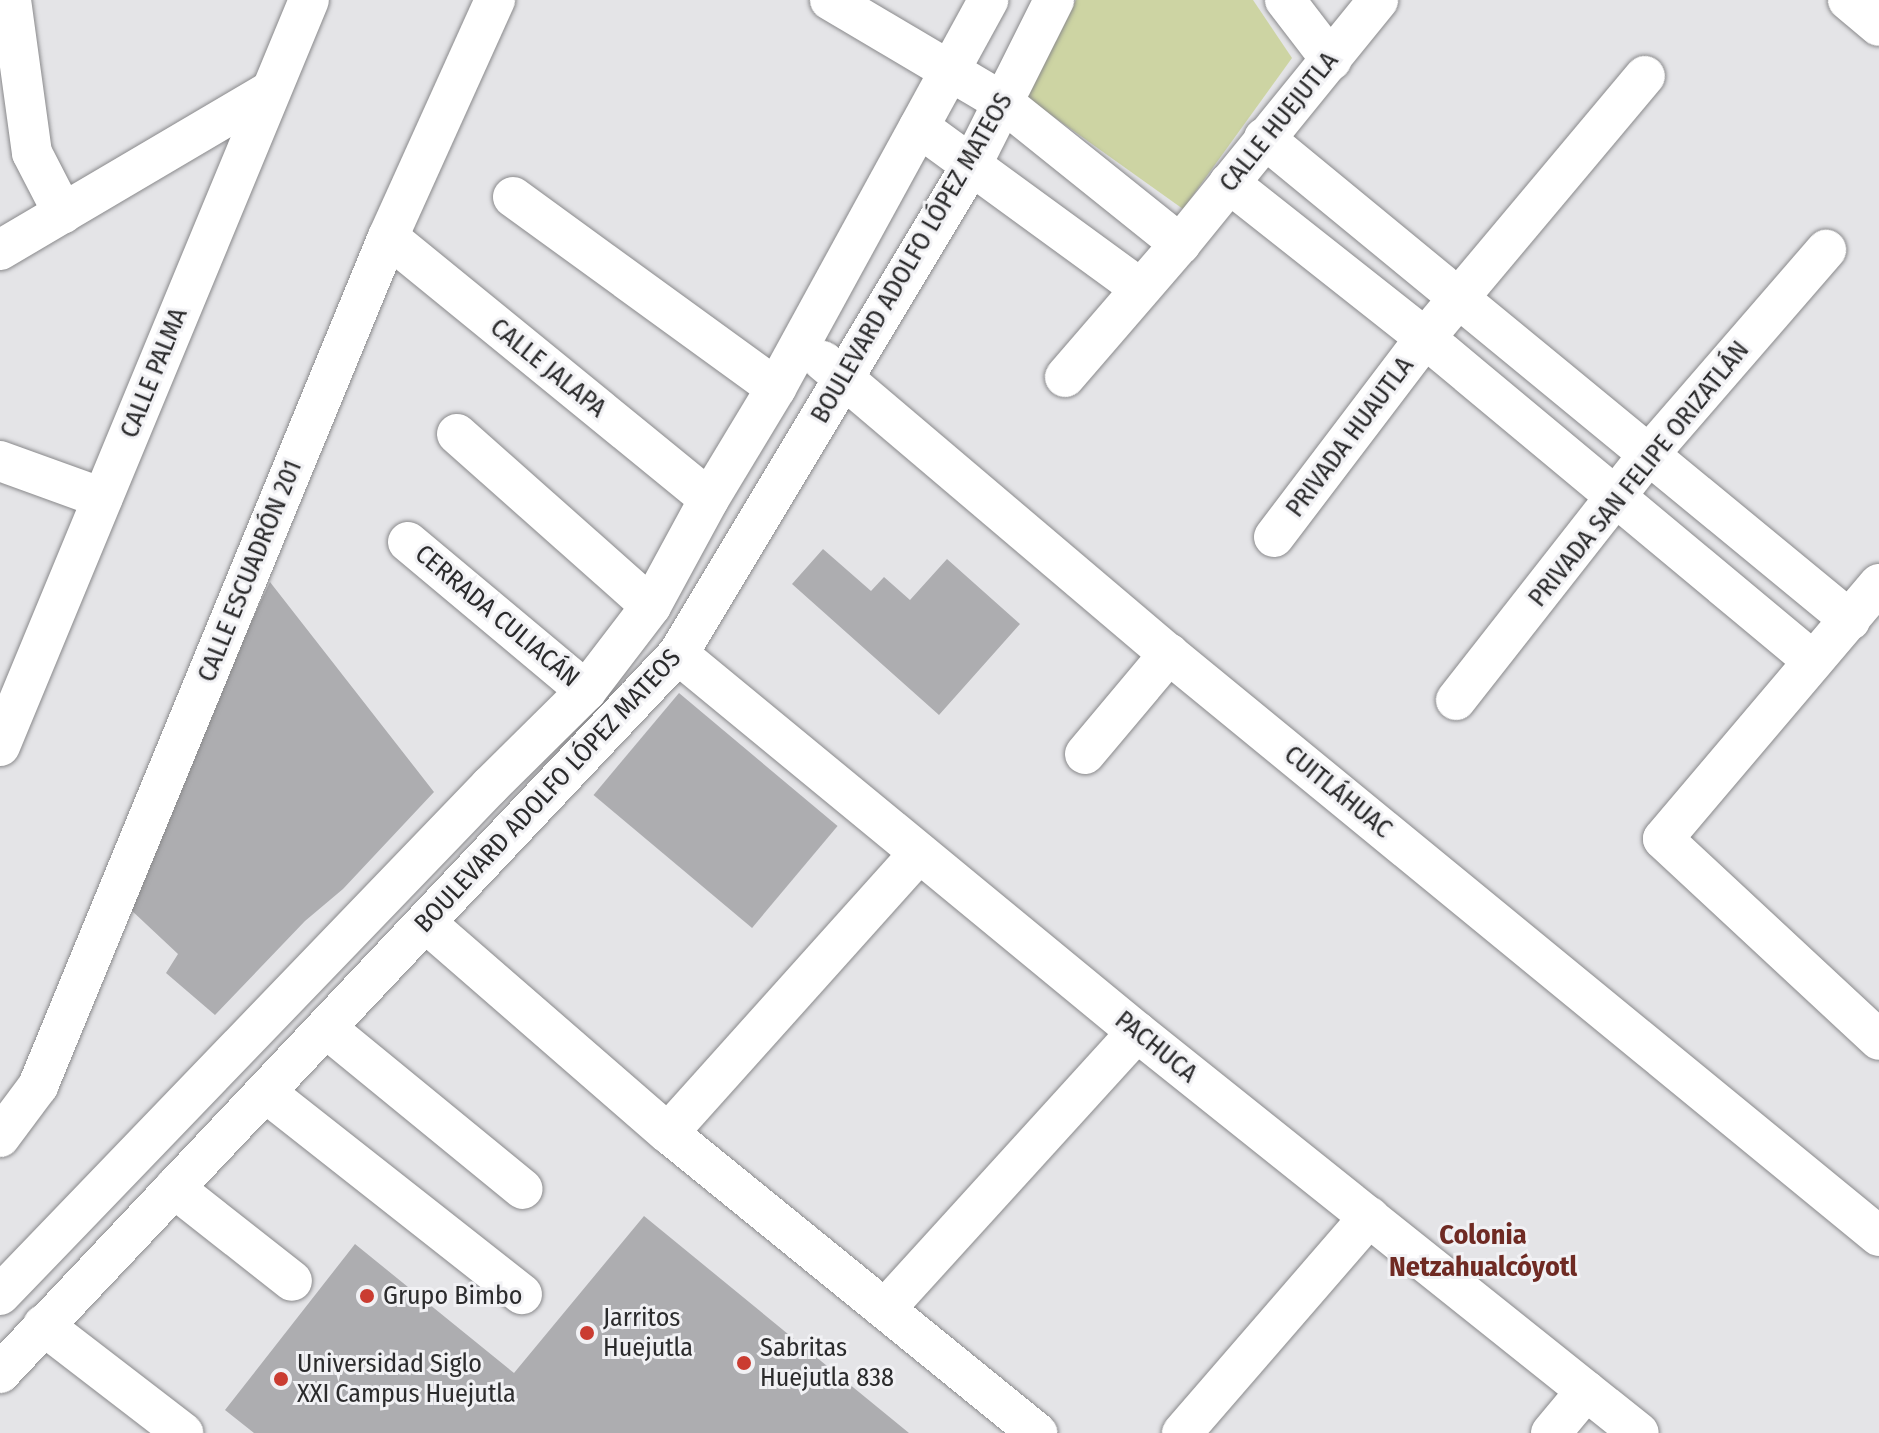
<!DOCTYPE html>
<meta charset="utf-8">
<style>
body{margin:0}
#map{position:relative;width:1879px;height:1433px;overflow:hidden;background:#e4e4e7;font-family:"Fira Sans Condensed",sans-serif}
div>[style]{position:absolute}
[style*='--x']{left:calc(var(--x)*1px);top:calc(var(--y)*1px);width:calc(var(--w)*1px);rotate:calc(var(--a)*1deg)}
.green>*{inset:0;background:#cdd4a3}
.building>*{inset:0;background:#adadb0;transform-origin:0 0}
.roads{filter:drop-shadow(0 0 2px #89898b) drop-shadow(0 0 2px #89898b)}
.minor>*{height:40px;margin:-20px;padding:0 20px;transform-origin:20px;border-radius:20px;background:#fff}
.dots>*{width:22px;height:22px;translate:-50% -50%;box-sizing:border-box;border:4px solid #f1f1f4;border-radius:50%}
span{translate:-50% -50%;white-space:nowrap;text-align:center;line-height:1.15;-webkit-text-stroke:6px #f1f1f4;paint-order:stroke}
.street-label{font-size:26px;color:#2b2b2c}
.poi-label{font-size:26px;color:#2b2b2c}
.left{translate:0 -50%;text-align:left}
.neighbourhood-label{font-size:28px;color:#6f2a23;font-weight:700}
</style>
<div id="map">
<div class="green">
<div style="clip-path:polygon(1076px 0,1253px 0,1292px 58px,1183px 209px,1026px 97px)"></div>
</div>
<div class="building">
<div style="clip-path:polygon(823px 549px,871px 591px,884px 577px,910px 600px,947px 559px,1020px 624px,939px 715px,792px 584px)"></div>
<div style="clip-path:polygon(270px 582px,434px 792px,343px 889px,305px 921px,215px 1015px,166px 973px,178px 954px,130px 909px,224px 679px)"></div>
<div style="left:679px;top:693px;width:207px;height:133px;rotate:40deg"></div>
<div style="clip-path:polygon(644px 1216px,909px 1433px,254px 1433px,225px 1410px,355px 1244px,514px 1373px)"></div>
</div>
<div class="roads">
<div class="minor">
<div style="--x:11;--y:0;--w:154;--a:82.2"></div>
<div style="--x:32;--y:153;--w:68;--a:62.7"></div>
<div style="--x:830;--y:0;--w:202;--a:30.6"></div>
<div style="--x:1004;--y:103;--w:226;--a:38.7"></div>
<div style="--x:1285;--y:0;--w:76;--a:52.5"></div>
<div style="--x:1848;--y:0;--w:40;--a:40"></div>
<div style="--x:919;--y:127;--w:273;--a:36.1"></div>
<div style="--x:1264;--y:138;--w:759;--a:39.44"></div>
<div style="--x:1229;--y:183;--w:250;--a:38.3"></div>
<div style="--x:1425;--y:338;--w:505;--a:39.78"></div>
<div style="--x:513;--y:197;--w:325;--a:36"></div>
<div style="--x:388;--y:237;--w:414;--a:39.2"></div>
<div style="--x:0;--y:250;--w:313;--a:-30.5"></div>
<div style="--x:823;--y:361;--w:453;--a:40.3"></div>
<div style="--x:1169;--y:654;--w:918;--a:39.34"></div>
<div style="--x:1065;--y:377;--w:176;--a:-49.2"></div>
<div style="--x:1180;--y:244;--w:314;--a:-50.9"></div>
<div style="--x:457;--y:434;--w:259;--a:41.6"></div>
<div style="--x:0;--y:461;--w:109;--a:19.9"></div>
<div style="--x:1274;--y:537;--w:250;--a:-52.8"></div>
<div style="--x:1425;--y:338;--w:342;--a:-50"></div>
<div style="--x:408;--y:542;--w:232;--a:39.9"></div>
<div style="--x:1879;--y:584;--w:334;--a:130.3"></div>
<div style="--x:1663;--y:839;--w:295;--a:42.9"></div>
<div style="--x:678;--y:654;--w:595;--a:39.47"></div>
<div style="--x:1137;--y:1032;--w:642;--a:38.62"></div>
<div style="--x:1456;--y:700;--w:314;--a:-51.9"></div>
<div style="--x:1650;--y:453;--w:269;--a:-49.1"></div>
<div style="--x:0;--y:746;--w:807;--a:-67.5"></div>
<div style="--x:1085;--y:754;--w:131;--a:-50"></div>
<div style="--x:426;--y:923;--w:320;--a:41"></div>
<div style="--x:668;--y:1133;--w:476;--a:39.1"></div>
<div style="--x:326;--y:1028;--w:254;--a:39.3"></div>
<div style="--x:265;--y:1092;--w:327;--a:38.2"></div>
<div style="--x:668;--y:1133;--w:376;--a:-48.1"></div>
<div style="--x:0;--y:1137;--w:64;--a:-53.3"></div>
<div style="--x:38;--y:1086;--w:918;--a:-67.6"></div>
<div style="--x:388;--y:237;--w:260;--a:-65.7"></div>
<div style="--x:174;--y:1188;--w:150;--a:38.2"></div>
<div style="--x:0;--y:1295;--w:707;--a:-46.09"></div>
<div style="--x:490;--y:786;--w:135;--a:-44.7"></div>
<div style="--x:586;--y:691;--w:107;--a:-52.6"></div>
<div style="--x:651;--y:606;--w:122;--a:-61.5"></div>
<div style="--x:709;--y:499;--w:130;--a:-58.9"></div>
<div style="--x:776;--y:388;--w:442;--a:-61.3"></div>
<div style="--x:886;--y:1308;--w:373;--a:-47.7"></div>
<div style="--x:43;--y:1325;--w:177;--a:37.6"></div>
<div style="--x:0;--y:1373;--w:988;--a:-46.68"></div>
<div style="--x:678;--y:654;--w:571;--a:-59.04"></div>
<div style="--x:972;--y:164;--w:183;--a:-63.4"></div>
<div style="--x:1182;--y:1433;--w:286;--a:-49.1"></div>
<div style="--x:1551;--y:1433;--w:55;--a:-50.2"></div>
</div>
</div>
<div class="dots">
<div style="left:367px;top:1296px;background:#ca3c31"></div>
<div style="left:587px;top:1333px;background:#ca3c31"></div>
<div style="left:744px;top:1363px;background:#ca3c31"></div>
<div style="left:281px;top:1379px;background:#ca3c31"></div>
</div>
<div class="street-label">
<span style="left:1279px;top:122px;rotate:-51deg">CALLE HUEJUTLA</span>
<span style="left:912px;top:258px;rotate:-60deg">BOULEVARD ADOLFO LÓPEZ MATEOS</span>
<span style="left:548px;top:368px;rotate:39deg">CALLE JALAPA</span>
<span style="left:154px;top:373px;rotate:-68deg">CALLE PALMA</span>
<span style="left:1350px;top:437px;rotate:-53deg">PRIVADA HUAUTLA</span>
<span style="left:1639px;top:474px;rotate:-51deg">PRIVADA SAN FELIPE ORIZATLÁN</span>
<span style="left:250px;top:571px;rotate:-68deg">CALLE ESCUADRÓN 201</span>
<span style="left:497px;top:616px;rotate:40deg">CERRADA CULIACÁN</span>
<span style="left:548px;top:791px;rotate:-47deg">BOULEVARD ADOLFO LÓPEZ MATEOS</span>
<span style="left:1338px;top:792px;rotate:39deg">CUITLÁHUAC</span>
<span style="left:1156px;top:1047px;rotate:39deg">PACHUCA</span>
</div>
<div class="poi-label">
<span class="left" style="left:383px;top:1296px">Grupo Bimbo</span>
<span class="left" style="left:603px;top:1333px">Jarritos<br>Huejutla</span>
<span class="left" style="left:760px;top:1363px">Sabritas<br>Huejutla 838</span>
<span class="left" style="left:297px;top:1379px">Universidad Siglo<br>XXI Campus Huejutla</span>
</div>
<div class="neighbourhood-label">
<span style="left:1483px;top:1251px">Colonia<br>Netzahualcóyotl</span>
</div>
</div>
